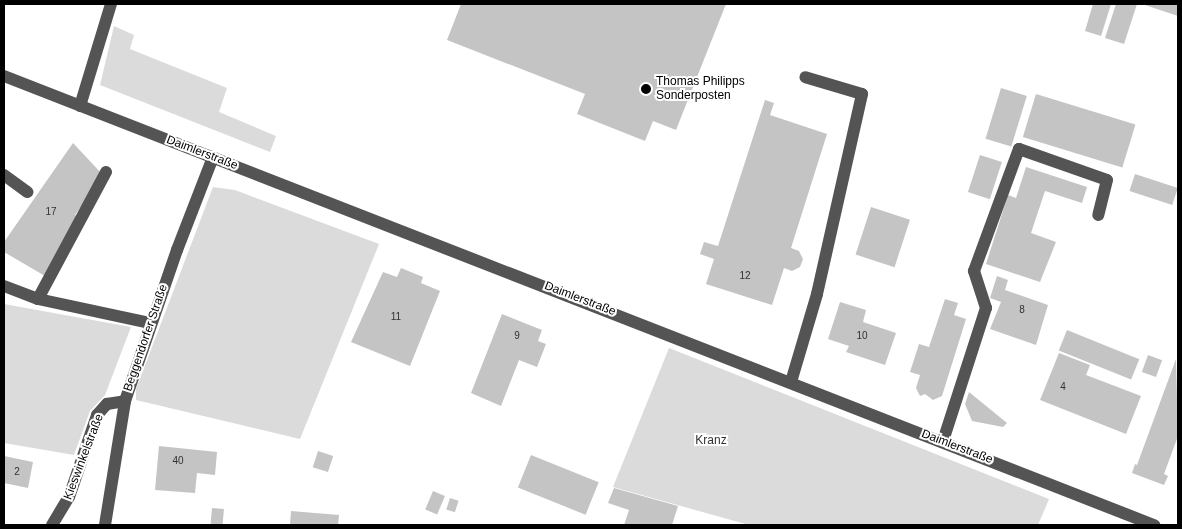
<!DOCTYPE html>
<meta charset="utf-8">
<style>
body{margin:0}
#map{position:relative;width:1182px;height:529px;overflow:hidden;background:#fff;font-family:Arial,sans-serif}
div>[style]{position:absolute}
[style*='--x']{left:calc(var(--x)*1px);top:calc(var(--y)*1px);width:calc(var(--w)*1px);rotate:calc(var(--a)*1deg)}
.green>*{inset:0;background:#dbdbdb}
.building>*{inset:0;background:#c4c4c4;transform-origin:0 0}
.minor>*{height:12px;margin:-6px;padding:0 6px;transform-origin:6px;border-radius:6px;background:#545454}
.dots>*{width:14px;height:14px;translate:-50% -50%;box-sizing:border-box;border:2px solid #fff;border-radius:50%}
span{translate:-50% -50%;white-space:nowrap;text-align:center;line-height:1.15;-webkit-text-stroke:4px #fff;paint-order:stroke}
.number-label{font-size:10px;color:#313131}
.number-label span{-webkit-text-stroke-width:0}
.poi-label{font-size:12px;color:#000}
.left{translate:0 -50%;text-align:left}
.street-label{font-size:12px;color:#000}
.park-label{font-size:12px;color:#323232}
.frame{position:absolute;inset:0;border:5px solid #000;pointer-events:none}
</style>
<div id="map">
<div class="green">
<div style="clip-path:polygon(114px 26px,134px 35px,130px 49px,227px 88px,219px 112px,276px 136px,270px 152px,100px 85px)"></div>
<div style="clip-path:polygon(213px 187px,235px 190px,379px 244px,300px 439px,136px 400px,136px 389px)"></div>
<div style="clip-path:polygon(4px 304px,131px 327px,105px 395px,90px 411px,74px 455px,4px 443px)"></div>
<div style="clip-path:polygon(669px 348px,1049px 499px,1038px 525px,749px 525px,613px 487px)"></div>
</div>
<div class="building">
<div style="clip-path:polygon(461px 4px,726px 4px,676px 130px,653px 121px,645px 141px,577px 114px,585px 94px,447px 40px)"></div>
<div style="clip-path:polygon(1093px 4px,1111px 4px,1101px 36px,1085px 31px)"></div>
<div style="clip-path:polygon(1116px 4px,1137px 4px,1124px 44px,1105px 38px)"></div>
<div style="clip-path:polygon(1142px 4px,1178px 4px,1178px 16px)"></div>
<div style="left:1001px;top:88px;width:27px;height:53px;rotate:17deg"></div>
<div style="left:1036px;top:94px;width:104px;height:45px;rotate:17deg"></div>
<div style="clip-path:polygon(765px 100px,774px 103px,770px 115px,827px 134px,791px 248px,799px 251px,803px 259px,800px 267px,792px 271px,784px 268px,772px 305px,706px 284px,714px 259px,700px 254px,704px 242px,718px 246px)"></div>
<div style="clip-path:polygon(73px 143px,103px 175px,75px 215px,79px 217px,45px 276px,4px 252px,4px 242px)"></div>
<div style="left:980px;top:155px;width:23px;height:39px;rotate:18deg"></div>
<div style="clip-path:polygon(1026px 167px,1087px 187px,1082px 203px,1045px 191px,1031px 233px,1056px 242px,1040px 282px,986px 264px,1008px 195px,1016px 198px)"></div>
<div style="left:1135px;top:174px;width:45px;height:18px;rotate:18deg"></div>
<div style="left:871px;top:207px;width:41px;height:50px;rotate:18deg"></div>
<div style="clip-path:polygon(401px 268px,423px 277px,421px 283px,440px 291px,410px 366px,351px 342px,383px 272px,397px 277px)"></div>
<div style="clip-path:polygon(997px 276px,1008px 280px,1005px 290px,1048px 305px,1036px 345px,990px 329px,1001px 302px,990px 298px)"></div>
<div style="clip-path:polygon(945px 299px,958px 303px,954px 315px,966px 319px,942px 396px,933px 400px,925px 394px,920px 396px,916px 388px,920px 375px,910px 372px,919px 344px,929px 347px)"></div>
<div style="clip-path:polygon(840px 302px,866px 310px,863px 322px,896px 333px,885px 365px,846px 352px,849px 346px,828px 339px)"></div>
<div style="clip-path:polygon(502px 314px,542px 330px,538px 341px,546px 344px,537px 367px,519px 360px,501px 406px,471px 393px)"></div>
<div style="left:1067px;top:330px;width:78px;height:22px;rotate:22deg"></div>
<div style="clip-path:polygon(1059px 353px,1090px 365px,1086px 375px,1141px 396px,1126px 434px,1040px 400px)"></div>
<div style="left:1148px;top:355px;width:15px;height:18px;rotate:20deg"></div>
<div style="clip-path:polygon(1176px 359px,1178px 436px,1164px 474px,1168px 476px,1164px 485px,1132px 473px,1135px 464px,1137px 465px)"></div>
<div style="clip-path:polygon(969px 392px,1007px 423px,1003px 427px,972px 421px,965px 404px)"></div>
<div style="clip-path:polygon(159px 446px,217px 452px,215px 475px,197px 473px,195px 493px,155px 490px)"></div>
<div style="left:318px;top:451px;width:16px;height:17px;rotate:18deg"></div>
<div style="left:531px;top:455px;width:73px;height:35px;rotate:22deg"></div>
<div style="clip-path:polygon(4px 456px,33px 462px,28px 488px,4px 483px)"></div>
<div style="clip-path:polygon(614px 488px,678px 506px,672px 525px,624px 525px,629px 510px,608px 503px)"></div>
<div style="left:433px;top:491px;width:13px;height:20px;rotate:23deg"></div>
<div style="left:450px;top:498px;width:9px;height:12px;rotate:18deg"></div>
<div style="left:212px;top:508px;width:12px;height:17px;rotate:5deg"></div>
<div style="clip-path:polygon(291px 511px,339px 515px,338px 525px,290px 525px)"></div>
</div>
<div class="minor">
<div style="--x:4;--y:76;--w:1235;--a:21.33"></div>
<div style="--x:80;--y:106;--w:107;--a:-73.1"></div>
<div style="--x:106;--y:172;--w:144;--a:118.2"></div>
<div style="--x:38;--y:299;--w:115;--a:12.1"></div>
<div style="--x:4;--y:175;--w:29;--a:36"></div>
<div style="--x:4;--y:286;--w:36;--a:21"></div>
<div style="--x:791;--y:382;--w:92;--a:-73.5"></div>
<div style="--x:817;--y:294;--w:205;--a:-77.3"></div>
<div style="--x:862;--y:94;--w:59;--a:-163.4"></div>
<div style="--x:943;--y:441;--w:140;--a:-72.1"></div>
<div style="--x:986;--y:308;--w:39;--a:-108"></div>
<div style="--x:974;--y:271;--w:130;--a:-69.8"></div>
<div style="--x:1019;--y:149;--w:93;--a:19.4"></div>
<div style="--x:1107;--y:180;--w:36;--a:104"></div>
<div style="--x:52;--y:525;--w:33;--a:-59"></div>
<div style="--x:69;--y:497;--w:87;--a:-71.1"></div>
<div style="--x:97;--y:415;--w:15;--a:-48"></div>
<div style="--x:107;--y:404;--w:18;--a:-9"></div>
<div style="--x:105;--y:525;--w:126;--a:-80.8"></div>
<div style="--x:125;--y:401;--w:160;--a:-71"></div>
<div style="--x:177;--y:250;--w:100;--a:-68.8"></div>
</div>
<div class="dots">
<div style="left:646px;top:89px;background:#000"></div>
</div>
<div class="number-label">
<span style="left:51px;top:212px">17</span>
<span style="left:745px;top:276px">12</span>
<span style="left:1022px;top:310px">8</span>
<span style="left:396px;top:317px">11</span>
<span style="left:517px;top:336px">9</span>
<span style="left:862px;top:336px">10</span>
<span style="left:1063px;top:387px">4</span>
<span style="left:178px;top:461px">40</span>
<span style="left:17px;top:472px">2</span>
</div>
<div class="poi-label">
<span class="left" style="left:656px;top:89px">Thomas Philipps<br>Sonderposten</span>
</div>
<div class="street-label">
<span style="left:202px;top:153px;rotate:21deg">Daimlerstraße</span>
<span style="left:580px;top:299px;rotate:21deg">Daimlerstraße</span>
<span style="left:146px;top:338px;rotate:-71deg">Beggendorfer Straße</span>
<span style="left:957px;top:447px;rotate:21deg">Daimlerstraße</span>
<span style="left:84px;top:457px;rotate:-69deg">Kieswinkelstraße</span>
</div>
<div class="park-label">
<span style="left:711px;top:441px">Kranz</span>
</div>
<div class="frame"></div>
</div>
